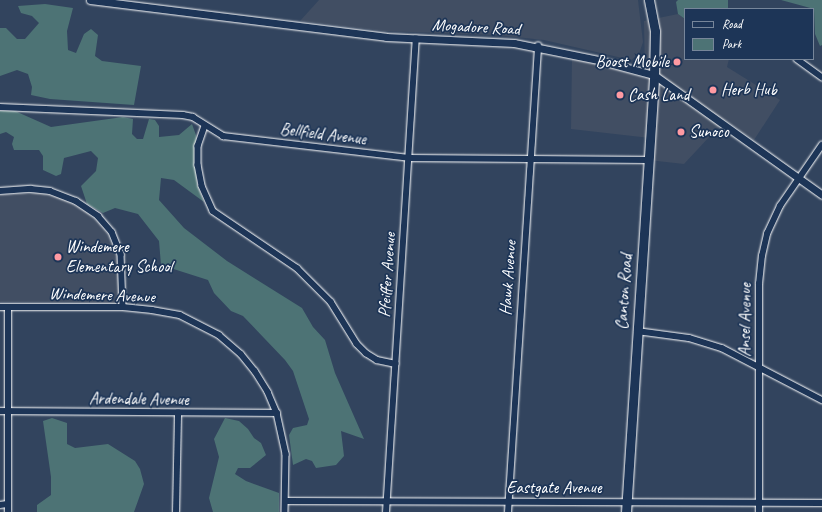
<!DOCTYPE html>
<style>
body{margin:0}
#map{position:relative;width:822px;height:512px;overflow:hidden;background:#32445e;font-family:Caveat,sans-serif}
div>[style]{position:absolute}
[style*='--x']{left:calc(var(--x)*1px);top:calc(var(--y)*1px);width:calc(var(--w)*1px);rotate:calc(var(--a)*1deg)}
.built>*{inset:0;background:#414e63}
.green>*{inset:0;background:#4d7375}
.roads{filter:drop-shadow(0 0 1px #fff) drop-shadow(0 0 1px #fff)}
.minor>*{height:5.5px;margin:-2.75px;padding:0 2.75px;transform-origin:2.75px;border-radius:2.75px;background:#1d3557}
.tertiary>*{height:7px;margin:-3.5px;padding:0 3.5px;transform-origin:3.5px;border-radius:3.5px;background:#1d3557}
.primary>*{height:9px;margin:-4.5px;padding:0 4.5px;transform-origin:4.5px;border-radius:4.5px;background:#1d3557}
.dots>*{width:11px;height:11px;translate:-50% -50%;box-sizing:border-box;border:2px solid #1d3557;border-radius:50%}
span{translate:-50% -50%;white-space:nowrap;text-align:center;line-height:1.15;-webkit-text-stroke:3.5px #1d3557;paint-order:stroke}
.street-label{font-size:17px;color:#fff}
.poi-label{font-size:17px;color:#fff}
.right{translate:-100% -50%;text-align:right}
.left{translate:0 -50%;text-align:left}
.legend{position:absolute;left:684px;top:8px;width:130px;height:52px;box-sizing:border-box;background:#1d3557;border:1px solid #77869a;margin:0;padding:5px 7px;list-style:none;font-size:12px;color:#fff}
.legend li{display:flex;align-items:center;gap:8px;height:20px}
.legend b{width:20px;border:1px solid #77869a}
</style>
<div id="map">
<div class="built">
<div style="clip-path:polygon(319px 0,638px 0,643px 42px,639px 54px,631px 60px,544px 40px,497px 35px,384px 31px,300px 21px)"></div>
<div style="clip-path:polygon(678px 14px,685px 19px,685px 59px,729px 59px,727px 67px,780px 100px,754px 140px,725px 120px,684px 164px,648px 160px,650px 138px,571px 129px,572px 56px,645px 78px,644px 21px)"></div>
<div style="clip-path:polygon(39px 193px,62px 198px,86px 211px,104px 228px,114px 247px,120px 267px,118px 303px,0 302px,0 195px)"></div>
</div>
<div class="green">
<div style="clip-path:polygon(678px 0,728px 0,728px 9px,685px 9px,685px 19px,678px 14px,676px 2px)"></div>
<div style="clip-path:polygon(781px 0,822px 0,822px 45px,820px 46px,815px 34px,814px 9px)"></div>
<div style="clip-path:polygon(45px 4px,73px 8px,67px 31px,68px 50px,76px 53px,84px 34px,91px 29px,98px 35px,95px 56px,102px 61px,141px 66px,134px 105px,50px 99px,31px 95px,32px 87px,28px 74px,17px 70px,0 76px,0 28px,6px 28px,17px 39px,25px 39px,39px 23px,32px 16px,21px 13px,18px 6px)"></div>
<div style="clip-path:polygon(0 111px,15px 111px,51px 127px,123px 117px,133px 119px,132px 134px,137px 139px,143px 139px,149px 119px,155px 120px,159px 126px,159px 137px,179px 135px,192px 124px,197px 138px,195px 153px,197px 184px,204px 202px,174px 180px,161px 178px,159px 200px,184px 228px,227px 261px,302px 308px,313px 327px,325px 340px,335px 373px,364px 439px,341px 431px,344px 456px,336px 465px,316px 468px,312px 461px,306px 459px,293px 465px,289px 435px,293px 428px,307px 425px,309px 419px,293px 371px,285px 360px,243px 316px,231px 311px,214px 293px,208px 280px,161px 265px,159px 241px,138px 214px,115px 208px,103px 213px,87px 204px,81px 186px,96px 171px,98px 158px,91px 151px,64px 158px,61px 174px,56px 176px,43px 170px,43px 156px,39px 150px,14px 150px,12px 144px,14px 137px,6px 132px,0 134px)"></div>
<div style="clip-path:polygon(52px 418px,67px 423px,67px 444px,75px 448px,108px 444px,135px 461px,140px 469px,144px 484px,134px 512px,37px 512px,37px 505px,51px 495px,51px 477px,43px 421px)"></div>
<div style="clip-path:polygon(225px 418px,239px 421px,248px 429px,254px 438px,261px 443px,266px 455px,250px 468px,238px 468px,235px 474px,246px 481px,279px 493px,279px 512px,213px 512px,209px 498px,219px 457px,214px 439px)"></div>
</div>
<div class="roads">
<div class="minor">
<div style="--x:797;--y:59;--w:31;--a:36"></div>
<div style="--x:0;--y:107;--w:183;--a:2.5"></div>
<div style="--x:183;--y:115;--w:10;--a:11"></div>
<div style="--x:193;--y:117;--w:36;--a:32"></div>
<div style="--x:223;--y:136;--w:187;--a:6.7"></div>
<div style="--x:409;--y:158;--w:239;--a:0.5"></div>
<div style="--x:205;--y:126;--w:21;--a:109"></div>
<div style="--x:198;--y:146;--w:19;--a:90"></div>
<div style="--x:198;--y:165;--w:21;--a:79"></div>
<div style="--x:202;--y:186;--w:27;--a:66"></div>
<div style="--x:213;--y:211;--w:102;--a:34.2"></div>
<div style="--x:297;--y:268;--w:48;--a:45"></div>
<div style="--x:331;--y:302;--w:49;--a:58.2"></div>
<div style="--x:357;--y:344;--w:13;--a:45"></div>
<div style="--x:366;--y:353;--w:13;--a:32"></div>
<div style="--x:377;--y:360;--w:19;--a:12"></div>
<div style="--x:0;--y:191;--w:31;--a:-4"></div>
<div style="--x:31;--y:189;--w:19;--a:6"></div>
<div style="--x:50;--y:191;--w:28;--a:21"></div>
<div style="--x:76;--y:201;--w:27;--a:34"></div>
<div style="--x:98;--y:216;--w:21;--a:49"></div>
<div style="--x:112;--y:232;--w:24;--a:68"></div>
<div style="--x:121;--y:254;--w:53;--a:87.8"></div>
<div style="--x:0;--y:307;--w:123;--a:0"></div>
<div style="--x:123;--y:307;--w:29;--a:6"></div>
<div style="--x:152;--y:310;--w:28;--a:10"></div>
<div style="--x:180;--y:315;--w:44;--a:27.1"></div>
<div style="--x:219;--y:335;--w:29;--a:41"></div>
<div style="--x:241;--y:354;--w:22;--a:51"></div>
<div style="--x:255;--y:371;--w:25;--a:58"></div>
<div style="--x:268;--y:392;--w:23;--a:67"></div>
<div style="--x:277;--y:413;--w:42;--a:77.6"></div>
<div style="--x:286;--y:454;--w:58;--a:91"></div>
<div style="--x:637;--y:331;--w:52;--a:7.7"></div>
<div style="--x:689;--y:338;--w:34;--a:17"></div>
<div style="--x:722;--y:348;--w:113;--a:27.5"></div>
<div style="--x:0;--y:411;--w:277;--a:0.4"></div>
<div style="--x:286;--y:501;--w:536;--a:0.21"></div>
<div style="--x:0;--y:505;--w:7;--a:-8"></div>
<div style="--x:8;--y:512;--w:204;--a:-90"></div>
<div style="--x:176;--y:512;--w:99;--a:-88.8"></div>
<div style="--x:386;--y:512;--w:474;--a:-86.4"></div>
<div style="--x:508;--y:512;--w:467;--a:-86.3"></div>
<div style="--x:759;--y:512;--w:228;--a:-90"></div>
<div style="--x:759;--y:284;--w:28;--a:-84"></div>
<div style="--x:762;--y:256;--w:23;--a:-77"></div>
<div style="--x:767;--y:234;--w:31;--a:-65"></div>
<div style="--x:780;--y:206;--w:74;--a:-55.5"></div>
</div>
<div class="tertiary">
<div style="--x:90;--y:0;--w:298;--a:7.1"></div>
<div style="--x:386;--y:37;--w:128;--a:2.7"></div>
<div style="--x:514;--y:43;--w:86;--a:11.4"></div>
<div style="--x:598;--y:60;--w:58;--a:15"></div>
<div style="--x:654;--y:75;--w:206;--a:35.5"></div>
</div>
<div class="primary">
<div style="--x:626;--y:512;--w:438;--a:-86.3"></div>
<div style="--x:654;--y:75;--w:44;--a:-88.7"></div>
<div style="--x:655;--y:31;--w:32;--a:-101"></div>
</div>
</div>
<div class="dots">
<div style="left:677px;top:62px;background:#ff9aa2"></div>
<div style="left:713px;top:90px;background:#ff9aa2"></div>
<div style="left:620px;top:95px;background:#ff9aa2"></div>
<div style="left:681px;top:132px;background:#ff9aa2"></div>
<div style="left:58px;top:257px;background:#ff9aa2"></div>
</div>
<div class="street-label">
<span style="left:476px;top:27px;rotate:3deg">Mogadore Road</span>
<span style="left:323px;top:134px;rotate:7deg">Bellfield Avenue</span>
<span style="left:387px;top:275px;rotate:-86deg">Pfeiffer Avenue</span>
<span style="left:508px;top:278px;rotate:-86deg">Hawk Avenue</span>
<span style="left:624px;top:292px;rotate:-86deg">Canton Road</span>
<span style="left:102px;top:295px;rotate:2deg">Windemere Avenue</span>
<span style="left:745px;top:320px;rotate:-89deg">Ansel Avenue</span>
<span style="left:139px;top:399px;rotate:1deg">Ardendale Avenue</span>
<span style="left:554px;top:488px">Eastgate Avenue</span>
</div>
<div class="poi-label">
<span class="right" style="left:669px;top:62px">Boost Mobile</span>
<span class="left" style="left:721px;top:90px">Herb Hub</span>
<span class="left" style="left:628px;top:95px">Cash Land</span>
<span class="left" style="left:689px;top:132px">Sunoco</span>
<span class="left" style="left:66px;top:257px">Windemere<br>Elementary School</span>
</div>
<ul class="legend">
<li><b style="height:5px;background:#1d3557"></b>Road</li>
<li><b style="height:11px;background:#4d7375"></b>Park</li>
</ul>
</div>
